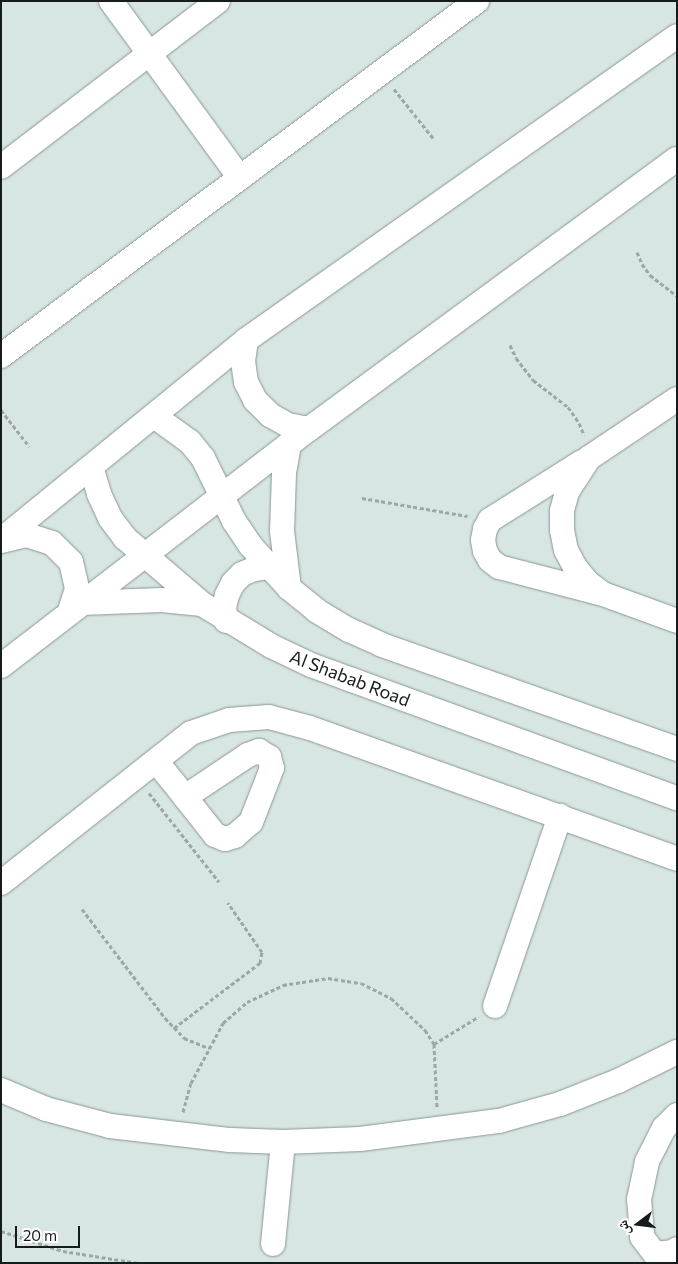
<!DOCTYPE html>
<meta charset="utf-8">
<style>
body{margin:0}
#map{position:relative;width:678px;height:1264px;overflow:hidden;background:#d7e5e3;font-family:Commissioner,"Noto Naskh Arabic",sans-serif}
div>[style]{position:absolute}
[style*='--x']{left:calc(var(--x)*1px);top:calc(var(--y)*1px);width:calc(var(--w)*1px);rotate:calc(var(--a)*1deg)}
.path>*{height:3px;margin-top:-1.5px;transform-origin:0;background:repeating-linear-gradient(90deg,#9ca7a6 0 4px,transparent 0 6.5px)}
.roads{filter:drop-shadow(0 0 1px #899795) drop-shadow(0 0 1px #899795)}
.minor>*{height:24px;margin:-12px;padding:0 12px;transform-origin:12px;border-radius:12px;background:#fff}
span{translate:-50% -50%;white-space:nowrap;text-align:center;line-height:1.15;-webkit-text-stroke:4px #fff;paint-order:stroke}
.street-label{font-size:18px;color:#161b1b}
.frame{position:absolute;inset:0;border:2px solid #161b1b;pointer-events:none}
.north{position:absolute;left:613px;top:1199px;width:50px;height:50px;-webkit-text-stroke:4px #fff;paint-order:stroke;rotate:255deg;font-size:14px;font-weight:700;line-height:20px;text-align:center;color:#161b1b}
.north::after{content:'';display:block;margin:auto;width:18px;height:22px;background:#161b1b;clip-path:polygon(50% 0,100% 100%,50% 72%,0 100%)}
.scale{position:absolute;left:15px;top:1226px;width:65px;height:22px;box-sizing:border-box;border:2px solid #161b1b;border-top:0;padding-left:6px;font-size:15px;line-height:18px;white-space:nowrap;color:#161b1b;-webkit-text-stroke:4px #fff;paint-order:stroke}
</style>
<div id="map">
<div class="path">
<div style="--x:394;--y:89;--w:63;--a:51.5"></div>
<div style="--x:637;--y:252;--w:13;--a:67"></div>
<div style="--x:642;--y:264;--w:14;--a:54"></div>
<div style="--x:650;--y:275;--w:34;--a:38"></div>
<div style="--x:510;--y:345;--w:14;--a:65"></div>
<div style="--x:516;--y:358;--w:28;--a:52"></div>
<div style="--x:533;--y:380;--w:44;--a:37.6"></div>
<div style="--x:568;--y:407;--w:19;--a:55"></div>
<div style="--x:579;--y:423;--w:13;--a:67"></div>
<div style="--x:1;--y:410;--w:46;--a:52.1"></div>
<div style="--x:362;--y:498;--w:107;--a:9.7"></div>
<div style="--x:149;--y:793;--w:113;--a:51.8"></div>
<div style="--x:82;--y:909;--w:137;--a:52.7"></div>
<div style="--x:165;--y:1018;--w:28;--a:46"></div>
<div style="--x:184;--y:1038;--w:27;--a:22"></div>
<div style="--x:174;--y:1028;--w:108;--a:-37.1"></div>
<div style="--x:260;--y:963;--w:11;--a:-80"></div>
<div style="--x:262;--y:952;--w:60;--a:-124.8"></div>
<div style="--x:434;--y:1044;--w:52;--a:-31.5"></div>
<div style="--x:183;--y:1112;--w:30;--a:-75"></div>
<div style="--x:191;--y:1083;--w:68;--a:-61.9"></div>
<div style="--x:223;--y:1023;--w:32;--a:-41"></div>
<div style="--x:247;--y:1002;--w:40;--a:-25"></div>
<div style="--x:283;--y:985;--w:46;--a:-8.8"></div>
<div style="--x:328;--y:978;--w:33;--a:9"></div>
<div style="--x:361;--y:983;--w:34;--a:27"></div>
<div style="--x:391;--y:998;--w:47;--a:43.3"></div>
<div style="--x:425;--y:1030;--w:17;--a:57"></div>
<div style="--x:434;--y:1044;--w:64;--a:87.3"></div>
<div style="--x:1;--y:1231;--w:65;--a:17.9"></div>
<div style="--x:63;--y:1251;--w:76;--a:9.1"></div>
</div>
<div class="roads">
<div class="minor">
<div style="--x:111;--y:1;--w:219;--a:53.9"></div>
<div style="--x:1;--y:167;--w:273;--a:-37.4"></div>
<div style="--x:246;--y:340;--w:21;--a:98"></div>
<div style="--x:243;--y:361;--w:21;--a:82"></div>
<div style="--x:246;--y:382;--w:20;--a:63"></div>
<div style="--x:255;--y:400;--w:21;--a:45"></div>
<div style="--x:270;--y:415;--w:21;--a:29"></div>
<div style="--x:288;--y:425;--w:21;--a:11"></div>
<div style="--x:1;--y:356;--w:594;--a:-36.72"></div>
<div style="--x:677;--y:399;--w:106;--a:146.2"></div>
<div style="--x:589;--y:458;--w:40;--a:122.9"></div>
<div style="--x:567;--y:492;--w:20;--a:105"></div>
<div style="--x:562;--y:511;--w:19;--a:90"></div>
<div style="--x:562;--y:530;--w:20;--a:79"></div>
<div style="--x:566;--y:550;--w:19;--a:62"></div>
<div style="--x:575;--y:567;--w:19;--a:51"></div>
<div style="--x:587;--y:582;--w:20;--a:37"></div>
<div style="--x:603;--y:594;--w:79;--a:20"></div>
<div style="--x:154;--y:416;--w:44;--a:35.8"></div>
<div style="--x:190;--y:442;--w:21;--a:51"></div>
<div style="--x:203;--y:458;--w:70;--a:63.8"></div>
<div style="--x:234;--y:521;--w:29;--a:56"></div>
<div style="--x:250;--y:545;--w:58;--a:47.8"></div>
<div style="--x:289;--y:588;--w:36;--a:39"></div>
<div style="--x:317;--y:611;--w:37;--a:31"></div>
<div style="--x:349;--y:630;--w:36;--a:24"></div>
<div style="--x:382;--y:645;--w:313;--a:19.4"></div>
<div style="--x:582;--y:462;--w:109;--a:147.8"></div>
<div style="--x:490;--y:520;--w:10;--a:119"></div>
<div style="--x:485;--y:529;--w:11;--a:100"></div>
<div style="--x:483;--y:540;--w:11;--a:80"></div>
<div style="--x:485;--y:551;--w:10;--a:61"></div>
<div style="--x:490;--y:560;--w:11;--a:38"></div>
<div style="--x:499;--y:567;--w:103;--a:14.6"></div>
<div style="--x:91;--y:467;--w:28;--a:73"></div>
<div style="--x:99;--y:494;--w:26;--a:65"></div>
<div style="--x:110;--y:518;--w:25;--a:53"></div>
<div style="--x:125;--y:538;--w:101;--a:40.6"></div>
<div style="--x:202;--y:604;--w:81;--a:31.3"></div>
<div style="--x:271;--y:646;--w:44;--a:25.4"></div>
<div style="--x:311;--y:665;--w:44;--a:20.1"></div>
<div style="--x:352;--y:680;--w:346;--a:20"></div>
<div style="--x:1;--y:540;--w:316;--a:-39.2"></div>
<div style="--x:246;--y:340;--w:527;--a:-35.2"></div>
<div style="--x:1;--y:541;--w:27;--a:-13"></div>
<div style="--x:27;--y:535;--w:26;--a:18"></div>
<div style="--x:52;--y:543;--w:27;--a:45"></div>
<div style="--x:71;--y:562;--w:28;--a:77"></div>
<div style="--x:77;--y:589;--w:25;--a:108"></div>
<div style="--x:289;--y:588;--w:57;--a:-97"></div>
<div style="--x:282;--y:531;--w:58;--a:-88"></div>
<div style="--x:284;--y:473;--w:29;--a:-80"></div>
<div style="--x:81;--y:603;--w:81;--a:-2.1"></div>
<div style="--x:162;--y:600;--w:40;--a:5.7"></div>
<div style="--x:226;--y:621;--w:14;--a:-98"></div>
<div style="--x:224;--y:607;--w:12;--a:-76"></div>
<div style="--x:227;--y:595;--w:13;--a:-63"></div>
<div style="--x:233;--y:583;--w:13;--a:-45"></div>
<div style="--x:242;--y:574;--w:13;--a:-23"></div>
<div style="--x:254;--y:569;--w:14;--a:-8"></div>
<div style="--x:1;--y:666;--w:389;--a:-37.6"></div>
<div style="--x:309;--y:429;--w:456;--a:-36.3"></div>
<div style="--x:156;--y:761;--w:46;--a:51.1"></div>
<div style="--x:185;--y:797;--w:76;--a:-33.7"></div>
<div style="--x:248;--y:755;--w:12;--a:-20"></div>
<div style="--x:259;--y:751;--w:12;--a:31"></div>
<div style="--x:269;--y:757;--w:11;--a:75"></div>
<div style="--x:272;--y:768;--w:58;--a:111.3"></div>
<div style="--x:251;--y:822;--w:21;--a:139"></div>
<div style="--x:235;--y:836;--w:10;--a:163"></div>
<div style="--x:225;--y:839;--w:11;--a:-158"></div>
<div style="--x:215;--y:835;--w:48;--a:-128.3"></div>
<div style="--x:1;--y:883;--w:242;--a:-38.3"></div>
<div style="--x:191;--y:733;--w:40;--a:-18.9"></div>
<div style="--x:229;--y:720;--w:40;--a:-4.3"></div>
<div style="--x:269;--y:717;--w:42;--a:15"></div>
<div style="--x:310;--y:728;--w:390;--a:19.6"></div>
<div style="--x:495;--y:1006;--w:201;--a:-71.1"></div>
<div style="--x:1;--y:1090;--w:49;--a:22.9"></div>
<div style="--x:46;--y:1109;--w:66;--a:14.9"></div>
<div style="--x:110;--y:1126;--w:121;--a:6.7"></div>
<div style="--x:230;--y:1140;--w:53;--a:2.2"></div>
<div style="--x:283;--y:1142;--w:77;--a:-2.2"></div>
<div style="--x:360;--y:1139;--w:140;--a:-7.4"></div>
<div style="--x:499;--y:1121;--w:63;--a:-15.6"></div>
<div style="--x:560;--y:1104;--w:62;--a:-21.6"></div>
<div style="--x:618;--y:1081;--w:66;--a:-26.2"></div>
<div style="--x:677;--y:1115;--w:18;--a:135"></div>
<div style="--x:664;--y:1128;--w:38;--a:117"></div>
<div style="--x:647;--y:1162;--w:38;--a:102"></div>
<div style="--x:639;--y:1199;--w:38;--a:85"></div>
<div style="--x:642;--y:1237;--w:21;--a:53"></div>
<div style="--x:655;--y:1254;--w:19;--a:-6"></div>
<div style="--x:674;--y:1252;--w:4;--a:-45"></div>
<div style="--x:273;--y:1244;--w:102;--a:-84.4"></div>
</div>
</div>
<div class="street-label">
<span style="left:350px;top:678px;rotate:21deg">Al Shabab Road</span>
</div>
<div class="frame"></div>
<div class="north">ش</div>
<div class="scale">20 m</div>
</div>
